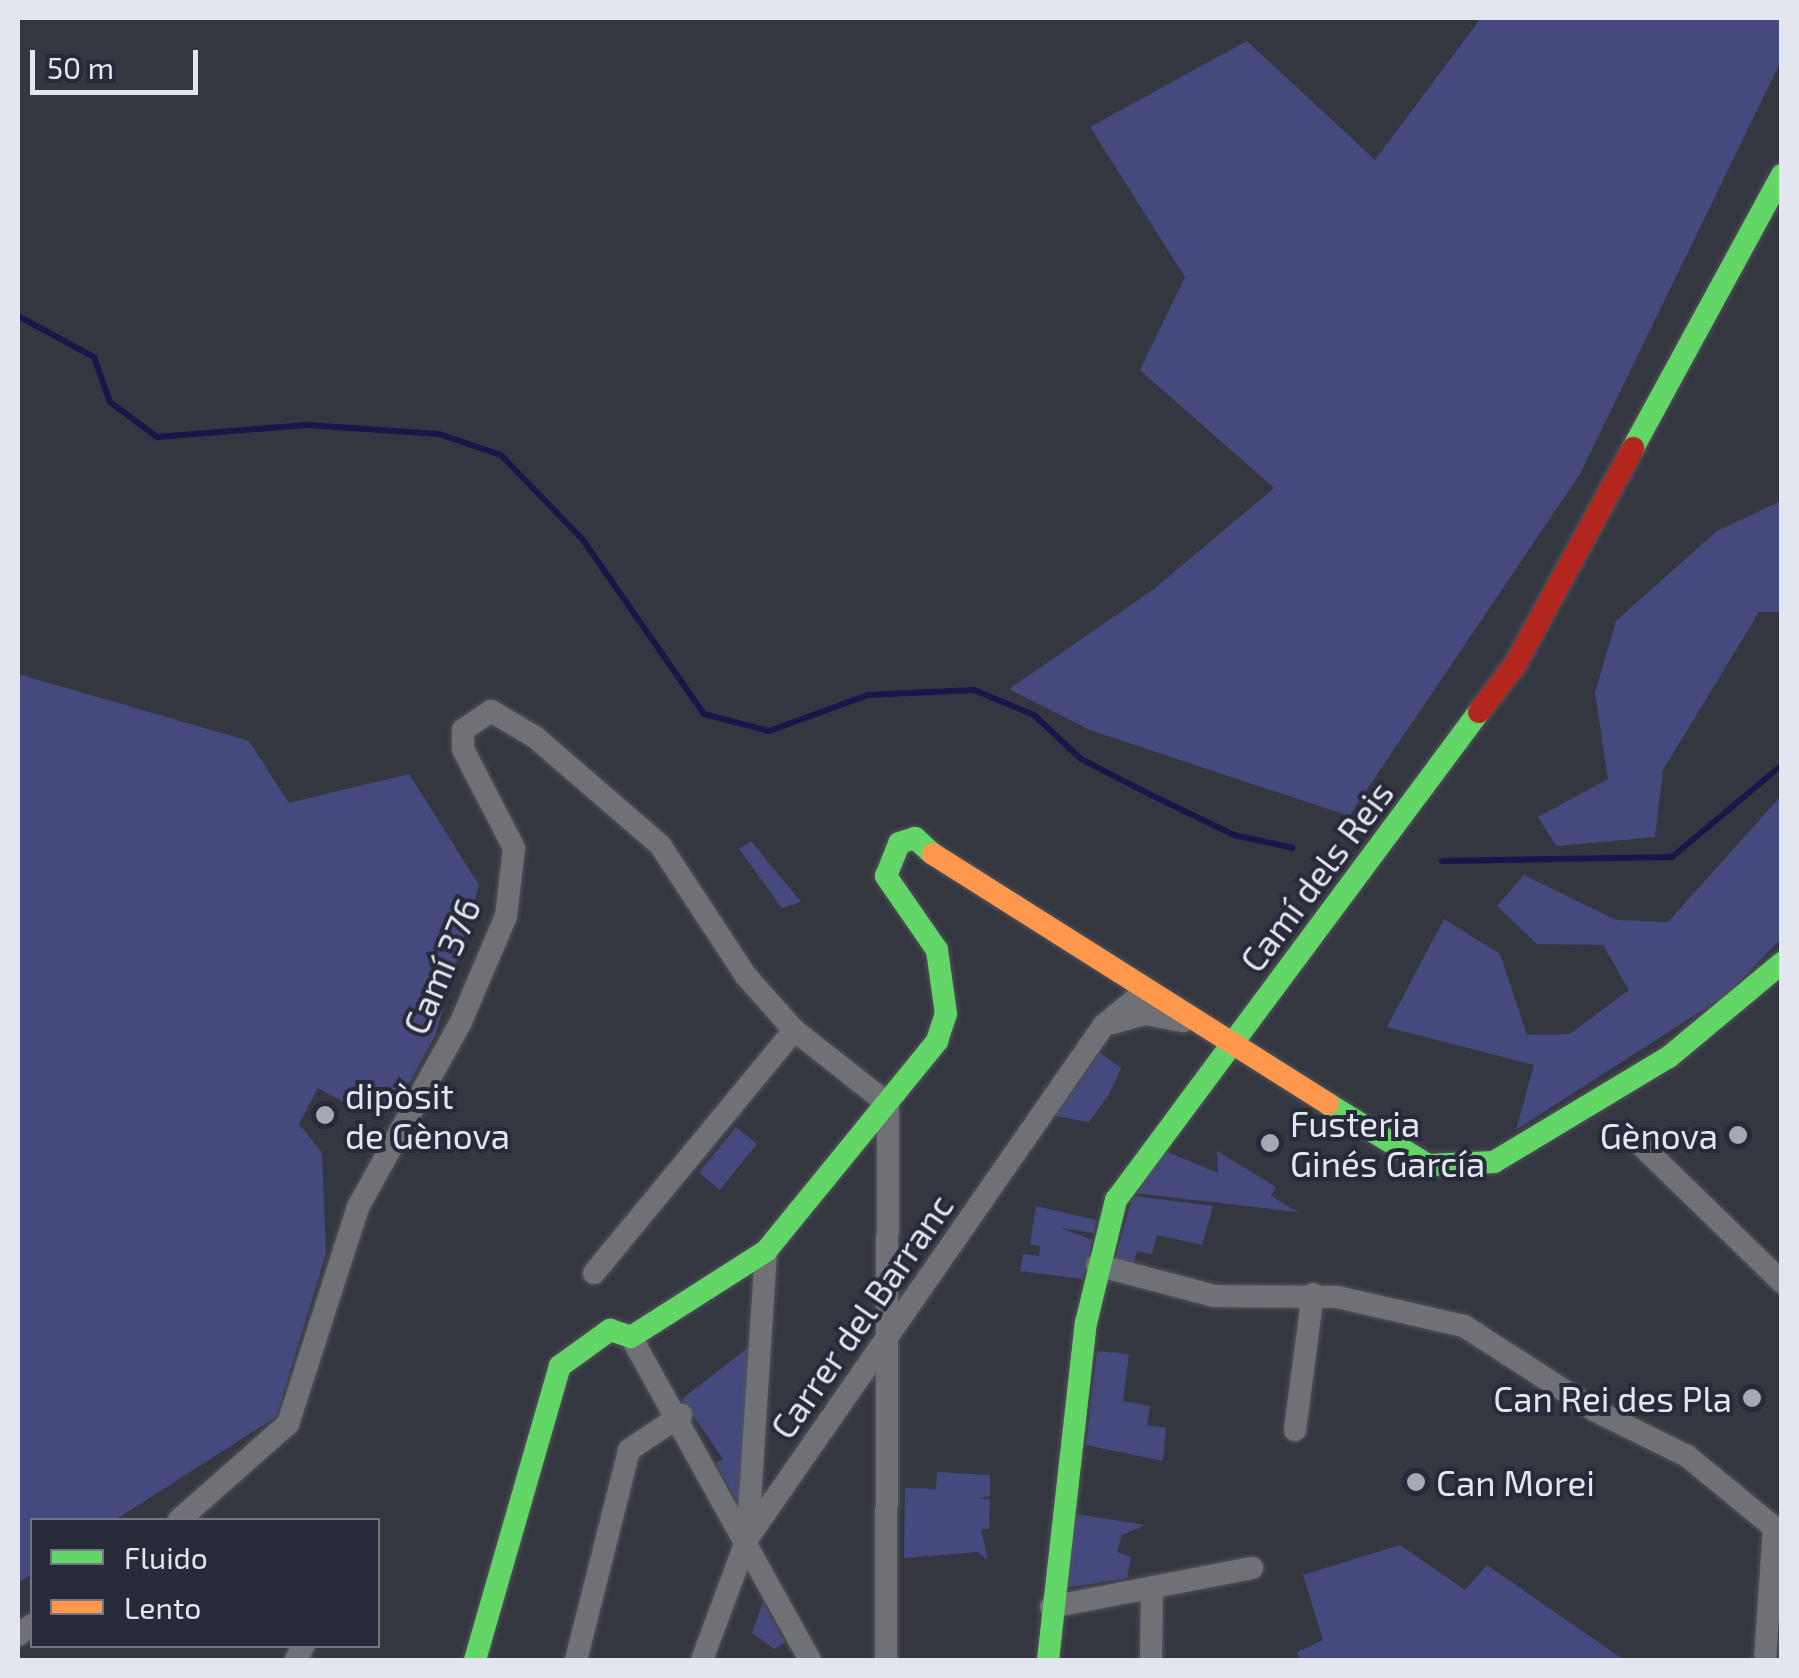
<!DOCTYPE html>
<meta charset="utf-8">
<style>
body{margin:0}
#map{position:relative;width:1799px;height:1678px;overflow:hidden;background:#353740;font-family:"Exo 2",sans-serif}
div>[style]{position:absolute}
[style*='--x']{left:calc(var(--x)*1px);top:calc(var(--y)*1px);width:calc(var(--w)*1px);rotate:calc(var(--a)*1deg)}
.green>*{inset:0;background:#45497d;transform-origin:0 0}
.stream>*{height:6px;margin:-3px;padding:0 3px;transform-origin:3px;border-radius:3px;background:#19174a}
.roads{filter:drop-shadow(0 0 2px #52545b) drop-shadow(0 0 2px #52545b)}
.street>*{height:22px;margin:-11px;padding:0 11px;transform-origin:11px;border-radius:11px;background:#707176}
.fast>*{height:22px;margin:-11px;padding:0 11px;transform-origin:11px;border-radius:11px;background:#63d668}
.slow>*{height:22px;margin:-11px;padding:0 11px;transform-origin:11px;border-radius:11px;background:#ff974d}
.jam>*{height:22px;margin:-11px;padding:0 11px;transform-origin:11px;border-radius:11px;background:#b3261e}
.dots>*{width:28px;height:28px;translate:-50% -50%;box-sizing:border-box;border:5px solid #272a39;border-radius:50%}
span{translate:-50% -50%;white-space:nowrap;text-align:center;line-height:1.15;-webkit-text-stroke:8px #272a39;paint-order:stroke}
.street-label{font-size:35px;color:#e3e5ef}
.poi-label{font-size:35px;color:#e3e5ef}
.left{translate:0 -50%;text-align:left}
.right{translate:-100% -50%;text-align:right}
.frame{position:absolute;inset:0;border:20px solid #e3e5ef;pointer-events:none}
.legend{position:absolute;left:30px;top:1518px;width:350px;height:130px;box-sizing:border-box;background:#272a39;border:2px solid #727582;margin:0;padding:12px 18px;list-style:none;font-size:30px;color:#e3e5ef}
.legend li{display:flex;align-items:center;gap:20px;height:50px}
.legend b{width:50px;border:2px solid #727582}
.scale{position:absolute;left:30px;top:50px;width:168px;height:45px;box-sizing:border-box;border:5px solid #e3e5ef;border-top:0;padding-left:12px;font-size:30px;line-height:35px;white-space:nowrap;color:#e3e5ef;-webkit-text-stroke:8px #272a39;paint-order:stroke}
</style>
<div id="map">
<div class="green">
<div style="clip-path:polygon(1481px 18px,1781px 18px,1781px 61px,1580px 474px,1349px 816px,1090px 730px,1009px 689px,1154px 589px,1274px 488px,1140px 370px,1185px 277px,1090px 127px,1247px 41px,1375px 160px)"></div>
<div style="clip-path:polygon(1781px 501px,1781px 612px,1759px 612px,1663px 770px,1655px 837px,1556px 846px,1538px 817px,1608px 779px,1595px 693px,1616px 621px,1717px 531px)"></div>
<div style="clip-path:polygon(18px 674px,249px 741px,289px 803px,409px 774px,479px 885px,435px 1036px,398px 1104px,351px 1106px,318px 1088px,299px 1124px,322px 1153px,326px 1254px,276px 1417px,115px 1520px,32px 1520px,32px 1574px,18px 1583px)"></div>
<div style="clip-path:polygon(1781px 796px,1781px 939px,1726px 995px,1516px 1130px,1534px 1065px,1387px 1027px,1444px 919px,1500px 954px,1527px 1035px,1570px 1034px,1629px 990px,1603px 945px,1537px 944px,1497px 906px,1524px 875px,1616px 920px,1668px 922px)"></div>
<div style="clip-path:polygon(751px 841px,801px 902px,782px 908px,739px 849px)"></div>
<div style="clip-path:polygon(1100px 1053px,1121px 1068px,1109px 1094px,1089px 1122px,1055px 1116px)"></div>
<div style="left:736px;top:1127px;width:27px;height:59px;rotate:39deg"></div>
<div style="clip-path:polygon(1165px 1151px,1218px 1173px,1217px 1151px,1276px 1187px,1271px 1196px,1298px 1212px,1134px 1193px)"></div>
<div style="clip-path:polygon(1133px 1196px,1213px 1206px,1202px 1245px,1157px 1235px,1152px 1254px,1137px 1251px,1133px 1267px,1114px 1262px)"></div>
<div style="clip-path:polygon(1036px 1206px,1096px 1220px,1094px 1233px,1061px 1228px,1092px 1240px,1083px 1279px,1020px 1271px,1023px 1254px,1039px 1256px,1040px 1246px,1030px 1244px)"></div>
<div style="clip-path:polygon(749px 1347px,748px 1491px,736px 1500px,716px 1463px,723px 1459px,682px 1399px)"></div>
<div style="clip-path:polygon(1097px 1351px,1129px 1354px,1123px 1401px,1150px 1406px,1147px 1425px,1166px 1428px,1163px 1461px,1086px 1445px)"></div>
<div style="clip-path:polygon(937px 1472px,990px 1475px,990px 1496px,977px 1499px,990px 1499px,989px 1529px,981px 1529px,988px 1560px,977px 1552px,904px 1558px,905px 1488px,936px 1489px)"></div>
<div style="clip-path:polygon(1076px 1514px,1145px 1525px,1122px 1535px,1117px 1552px,1131px 1557px,1127px 1578px,1065px 1588px)"></div>
<div style="clip-path:polygon(1400px 1545px,1465px 1590px,1487px 1565px,1624px 1660px,1300px 1660px,1297px 1652px,1323px 1640px,1303px 1575px)"></div>
<div style="clip-path:polygon(763px 1602px,785px 1643px,774px 1649px,752px 1633px)"></div>
</div>
<div class="stream">
<div style="--x:18;--y:316;--w:86;--a:28.3"></div>
<div style="--x:94;--y:357;--w:48;--a:70.4"></div>
<div style="--x:110;--y:402;--w:59;--a:36.7"></div>
<div style="--x:157;--y:437;--w:150;--a:-4.6"></div>
<div style="--x:307;--y:425;--w:132;--a:3.9"></div>
<div style="--x:439;--y:434;--w:65;--a:18.7"></div>
<div style="--x:501;--y:455;--w:118;--a:46"></div>
<div style="--x:583;--y:540;--w:212;--a:55.2"></div>
<div style="--x:704;--y:714;--w:67;--a:14.7"></div>
<div style="--x:769;--y:731;--w:105;--a:-20"></div>
<div style="--x:868;--y:695;--w:106;--a:-2.7"></div>
<div style="--x:974;--y:690;--w:65;--a:22.6"></div>
<div style="--x:1034;--y:715;--w:64;--a:43.1"></div>
<div style="--x:1081;--y:759;--w:74;--a:27.3"></div>
<div style="--x:1147;--y:793;--w:97;--a:25.8"></div>
<div style="--x:1234;--y:835;--w:60;--a:12.4"></div>
<div style="--x:1442;--y:861;--w:230;--a:-1"></div>
<div style="--x:1672;--y:857;--w:143;--a:-39.9"></div>
</div>
<div class="roads">
<div class="street">
<div style="--x:1112;--y:1023;--w:35;--a:-15"></div>
<div style="--x:1146;--y:1014;--w:38;--a:11"></div>
<div style="--x:1643;--y:1147;--w:194;--a:44.2"></div>
<div style="--x:1097;--y:1265;--w:121;--a:14.8"></div>
<div style="--x:1214;--y:1296;--w:123;--a:0.5"></div>
<div style="--x:1337;--y:1297;--w:130;--a:12.9"></div>
<div style="--x:1464;--y:1326;--w:157;--a:32.8"></div>
<div style="--x:1596;--y:1411;--w:102;--a:26.3"></div>
<div style="--x:1687;--y:1456;--w:123;--a:39.4"></div>
<div style="--x:594;--y:1273;--w:315;--a:-50.5"></div>
<div style="--x:631;--y:1337;--w:369;--a:61"></div>
<div style="--x:1295;--y:1430;--w:137;--a:-82.5"></div>
<div style="--x:179;--y:1520;--w:145;--a:-41.4"></div>
<div style="--x:288;--y:1424;--w:228;--a:-72.1"></div>
<div style="--x:358;--y:1207;--w:210;--a:-60.9"></div>
<div style="--x:460;--y:1024;--w:117;--a:-66.9"></div>
<div style="--x:506;--y:916;--w:68;--a:-83.3"></div>
<div style="--x:514;--y:848;--w:111;--a:-117.3"></div>
<div style="--x:463;--y:749;--w:19;--a:-90"></div>
<div style="--x:463;--y:730;--w:34;--a:-34"></div>
<div style="--x:491;--y:711;--w:51;--a:30.6"></div>
<div style="--x:535;--y:737;--w:165;--a:40.8"></div>
<div style="--x:660;--y:845;--w:157;--a:56.7"></div>
<div style="--x:746;--y:976;--w:72;--a:48.4"></div>
<div style="--x:794;--y:1030;--w:120;--a:38.2"></div>
<div style="--x:888;--y:1104;--w:553;--a:90.21"></div>
<div style="--x:748;--y:1530;--w:280;--a:-86.3"></div>
<div style="--x:1051;--y:1607;--w:205;--a:-11"></div>
<div style="--x:18;--y:1635;--w:17;--a:-36"></div>
<div style="--x:296;--y:1660;--w:16;--a:-63"></div>
<div style="--x:576;--y:1660;--w:217;--a:-75.8"></div>
<div style="--x:629;--y:1450;--w:63;--a:-33.9"></div>
<div style="--x:702;--y:1660;--w:129;--a:-69.6"></div>
<div style="--x:747;--y:1539;--w:626;--a:-55.22"></div>
<div style="--x:1104;--y:1025;--w:52;--a:-39.5"></div>
<div style="--x:1151;--y:1660;--w:73;--a:-89.2"></div>
<div style="--x:1765;--y:1660;--w:133;--a:-86.1"></div>
</div>
<div class="fast">
<div style="--x:1633;--y:448;--w:311;--a:-61.4"></div>
<div style="--x:1328;--y:1104;--w:117;--a:31.4"></div>
<div style="--x:1428;--y:1165;--w:66;--a:-2.6"></div>
<div style="--x:1494;--y:1162;--w:204;--a:-31"></div>
<div style="--x:1669;--y:1057;--w:147;--a:-39.8"></div>
<div style="--x:475;--y:1660;--w:306;--a:-73.9"></div>
<div style="--x:560;--y:1366;--w:62;--a:-35.8"></div>
<div style="--x:610;--y:1330;--w:22;--a:18"></div>
<div style="--x:631;--y:1337;--w:160;--a:-32.5"></div>
<div style="--x:766;--y:1251;--w:271;--a:-50.8"></div>
<div style="--x:937;--y:1041;--w:28;--a:-72"></div>
<div style="--x:946;--y:1014;--w:65;--a:-98"></div>
<div style="--x:937;--y:950;--w:90;--a:-124.6"></div>
<div style="--x:886;--y:876;--w:35;--a:-68"></div>
<div style="--x:899;--y:843;--w:17;--a:-17"></div>
<div style="--x:915;--y:838;--w:24;--a:42"></div>
<div style="--x:1048;--y:1660;--w:339;--a:-83.6"></div>
<div style="--x:1086;--y:1323;--w:127;--a:-76.3"></div>
<div style="--x:1116;--y:1200;--w:608;--a:-53.36"></div>
</div>
<div class="slow">
<div style="--x:933;--y:854;--w:467;--a:32.3"></div>
</div>
<div class="jam">
<div style="--x:1479;--y:712;--w:61;--a:-52.9"></div>
<div style="--x:1516;--y:663;--w:245;--a:-61.4"></div>
</div>
</div>
<div class="dots">
<div style="left:325px;top:1115px;background:#a6a8b2"></div>
<div style="left:1738px;top:1135px;background:#a6a8b2"></div>
<div style="left:1270px;top:1143px;background:#a6a8b2"></div>
<div style="left:1752px;top:1398px;background:#a6a8b2"></div>
<div style="left:1416px;top:1482px;background:#a6a8b2"></div>
</div>
<div class="street-label">
<span style="left:1316px;top:876px;rotate:-53deg">Camí dels Reis</span>
<span style="left:441px;top:966px;rotate:-67deg">Camí 376</span>
<span style="left:861px;top:1316px;rotate:-55deg">Carrer del Barranc</span>
</div>
<div class="poi-label">
<span class="left" style="left:345px;top:1115px">dipòsit<br>de Gènova</span>
<span class="left" style="left:1290px;top:1143px">Fusteria<br>Ginés García</span>
<span class="right" style="left:1718px;top:1135px">Gènova</span>
<span class="right" style="left:1732px;top:1398px">Can Rei des Pla</span>
<span class="left" style="left:1436px;top:1482px">Can Morei</span>
</div>
<div class="frame"></div>
<ul class="legend">
<li><b style="height:12px;background:#63d668"></b>Fluido</li>
<li><b style="height:12px;background:#ff974d"></b>Lento</li>
</ul>
<div class="scale">50 m</div>
</div>
